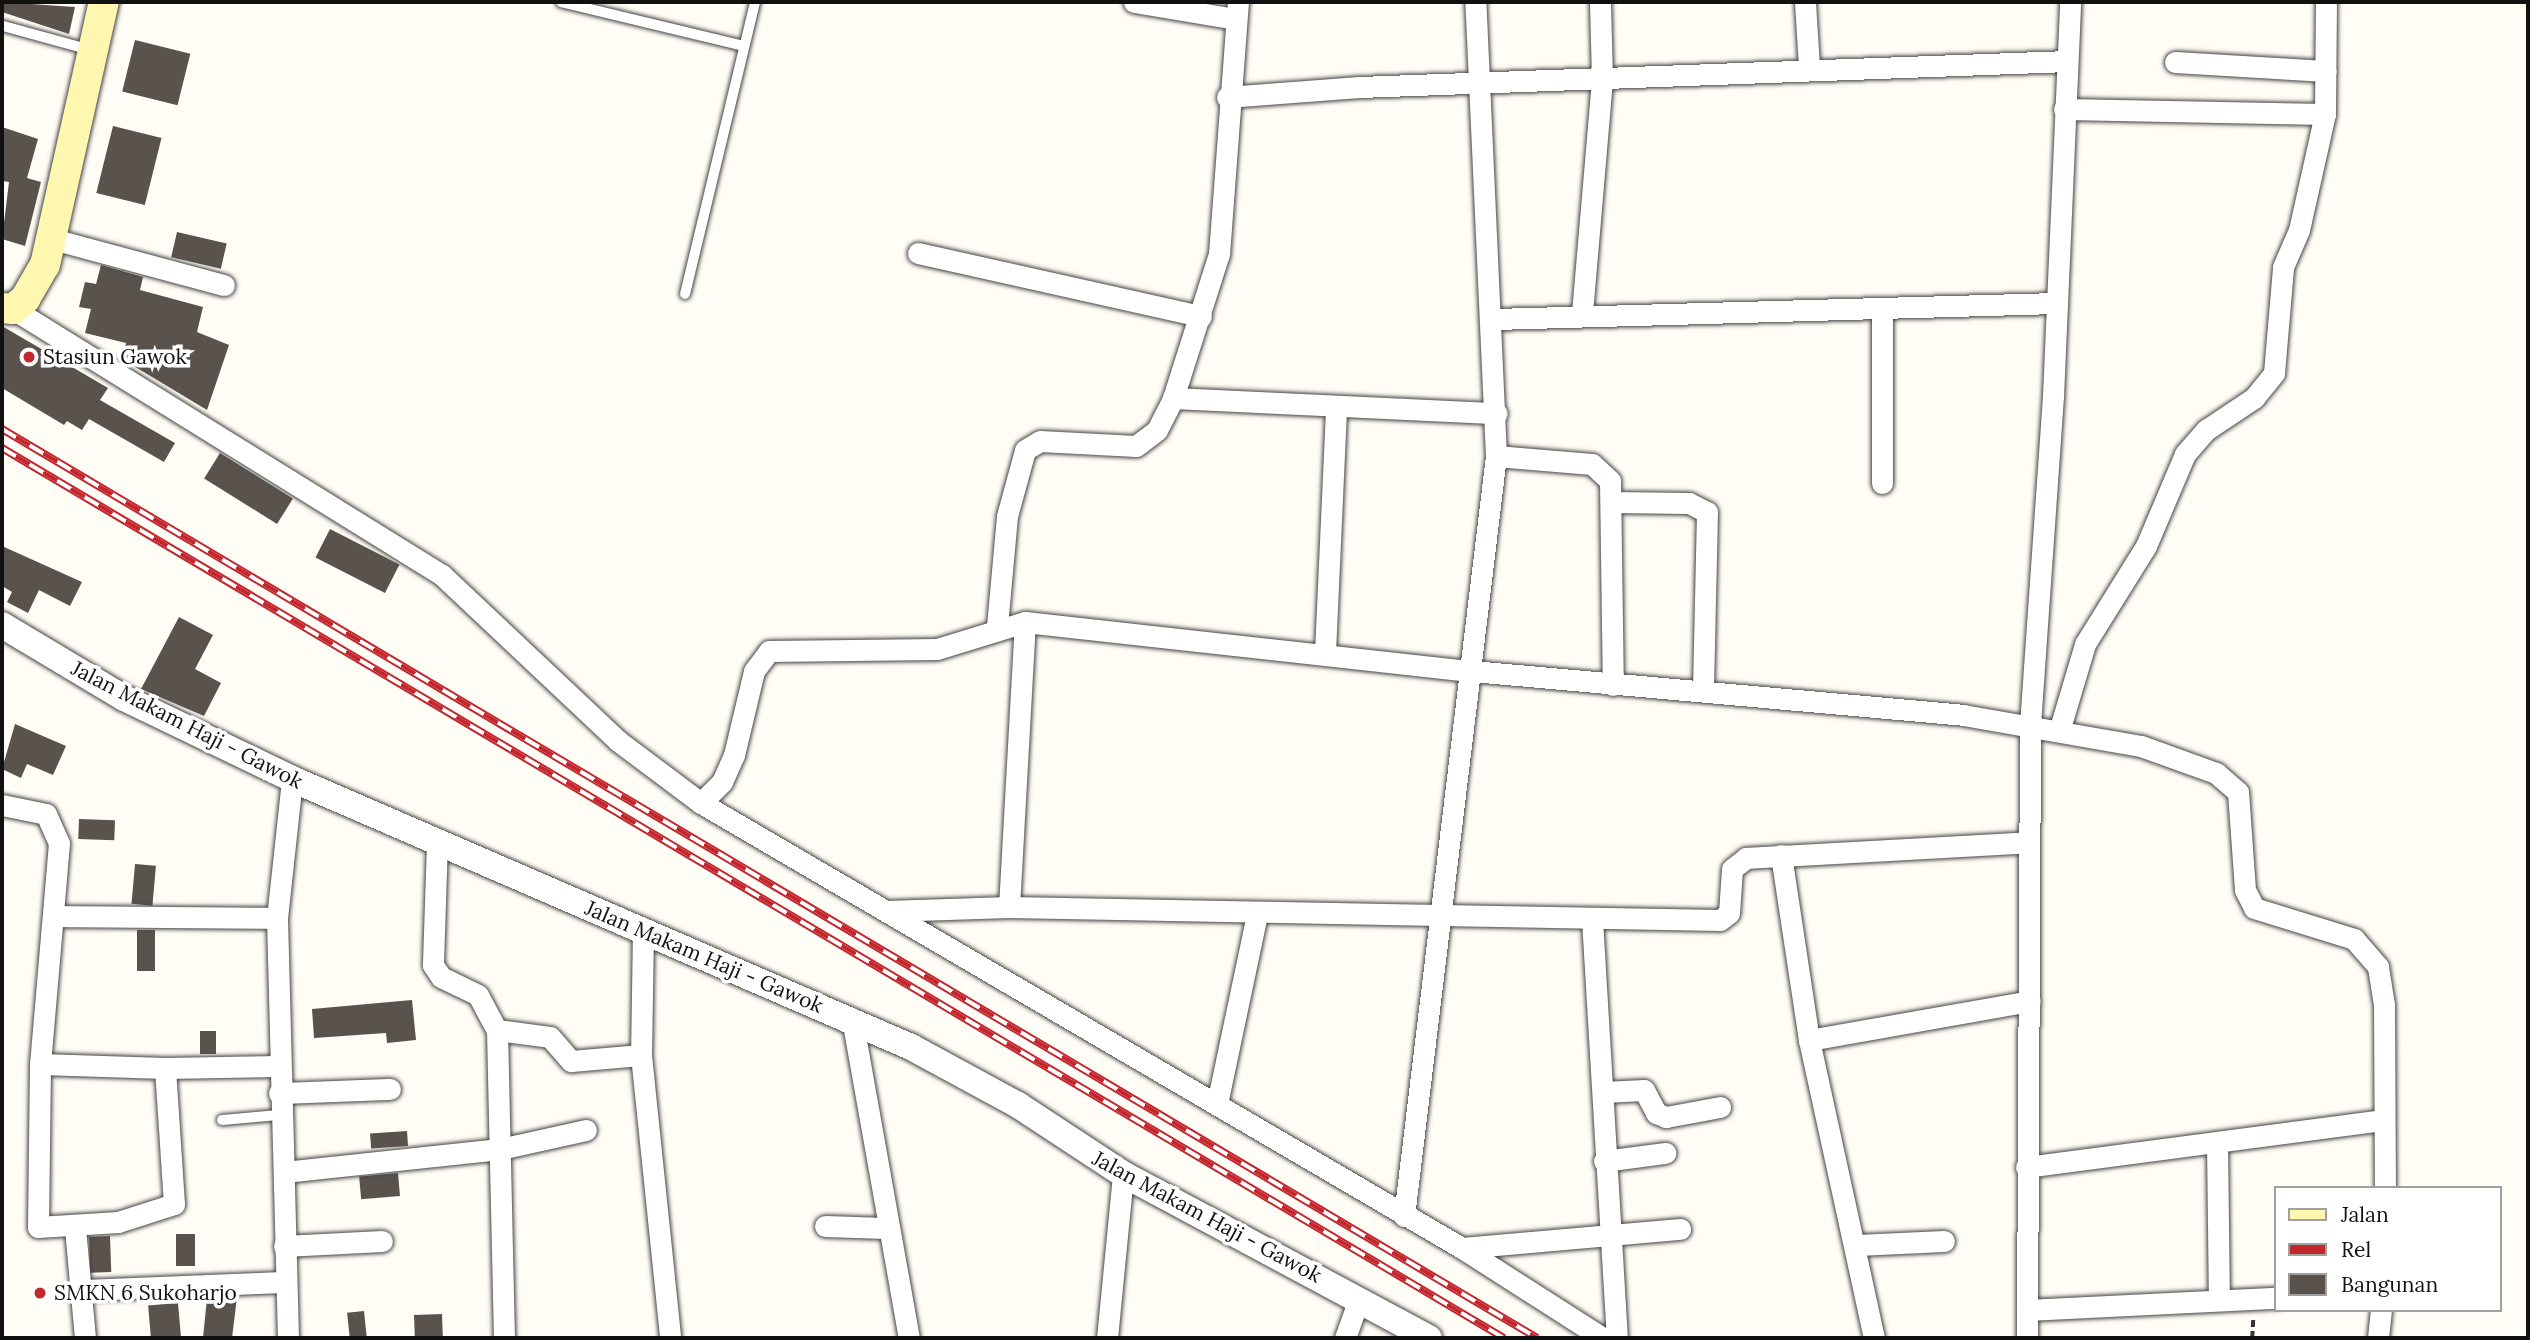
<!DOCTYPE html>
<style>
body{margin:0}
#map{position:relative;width:2530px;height:1340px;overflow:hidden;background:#fffdf5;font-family:Lora,serif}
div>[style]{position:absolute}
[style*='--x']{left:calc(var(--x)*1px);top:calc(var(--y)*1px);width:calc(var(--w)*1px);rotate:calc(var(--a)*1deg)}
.building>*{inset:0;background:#5a524d;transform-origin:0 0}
.path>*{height:3.5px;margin-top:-1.75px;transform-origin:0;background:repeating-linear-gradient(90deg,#333 0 7px,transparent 0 10.5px)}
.roads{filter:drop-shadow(0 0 2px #444) drop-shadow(0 0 2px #444)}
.service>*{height:10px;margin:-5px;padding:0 5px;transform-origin:5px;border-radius:5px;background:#fff}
.minor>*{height:21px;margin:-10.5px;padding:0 10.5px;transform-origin:10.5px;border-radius:10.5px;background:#fff}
.tertiary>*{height:26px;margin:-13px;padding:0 13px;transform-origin:13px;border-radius:13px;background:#fff}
.secondary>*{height:30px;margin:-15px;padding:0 15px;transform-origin:15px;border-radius:15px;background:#fff6b0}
.rail>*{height:8px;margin-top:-4px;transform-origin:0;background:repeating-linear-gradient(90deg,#fff 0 16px,#c4262e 0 32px);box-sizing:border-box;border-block:2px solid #c4262e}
.dots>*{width:19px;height:19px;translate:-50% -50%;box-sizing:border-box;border:4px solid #fff;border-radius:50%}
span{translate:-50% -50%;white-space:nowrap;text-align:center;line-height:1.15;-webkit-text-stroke:7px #fff;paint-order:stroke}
.poi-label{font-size:21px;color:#111}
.left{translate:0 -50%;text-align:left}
.street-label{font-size:21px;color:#111}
.frame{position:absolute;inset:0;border:4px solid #111;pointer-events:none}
.legend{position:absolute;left:2274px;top:1186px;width:228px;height:126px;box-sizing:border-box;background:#fff;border:2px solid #a0a0a0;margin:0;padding:9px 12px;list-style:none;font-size:21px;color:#111}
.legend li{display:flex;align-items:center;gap:14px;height:35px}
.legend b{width:35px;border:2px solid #a0a0a0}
</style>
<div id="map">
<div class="building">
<div style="clip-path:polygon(2px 2px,75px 7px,69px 34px,2px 12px)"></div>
<div style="left:135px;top:40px;width:57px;height:53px;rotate:14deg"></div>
<div style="left:113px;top:126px;width:50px;height:69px;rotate:14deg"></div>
<div style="clip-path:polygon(2px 127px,38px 139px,27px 178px,41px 182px,25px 246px,2px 239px,9px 182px,2px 181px)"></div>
<div style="left:177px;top:232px;width:51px;height:26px;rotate:13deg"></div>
<div style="clip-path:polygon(101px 265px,143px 277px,140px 290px,203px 307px,197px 332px,229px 345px,207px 410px,122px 359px,126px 343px,85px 333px,91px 309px,79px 307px,85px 282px,96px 284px)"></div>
<div style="clip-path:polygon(2px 326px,108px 388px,100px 400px,175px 443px,164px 462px,89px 419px,82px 430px,67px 421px,64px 425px,2px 388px)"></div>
<div style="left:220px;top:453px;width:86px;height:30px;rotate:32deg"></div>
<div style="left:330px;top:529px;width:78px;height:32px;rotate:27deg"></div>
<div style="clip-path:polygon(2px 546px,82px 582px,70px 606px,39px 590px,28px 613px,7px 602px,12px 592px,2px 586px)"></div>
<div style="clip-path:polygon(179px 617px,213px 635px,195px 669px,221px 683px,204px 716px,141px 689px)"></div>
<div style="clip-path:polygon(15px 724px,66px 746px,53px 775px,27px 764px,21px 778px,2px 769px)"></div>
<div style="left:79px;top:819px;width:36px;height:20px;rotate:2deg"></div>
<div style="left:135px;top:864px;width:21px;height:40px;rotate:5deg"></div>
<div style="left:137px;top:930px;width:18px;height:41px"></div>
<div style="clip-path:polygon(412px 1000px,416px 1040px,387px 1043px,386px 1033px,314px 1038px,312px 1009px)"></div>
<div style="left:200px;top:1031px;width:16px;height:23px"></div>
<div style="left:407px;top:1131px;width:15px;height:37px;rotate:86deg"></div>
<div style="left:398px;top:1173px;width:23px;height:39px;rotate:85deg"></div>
<div style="left:176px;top:1234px;width:19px;height:32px"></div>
<div style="left:110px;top:1236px;width:36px;height:21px;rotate:88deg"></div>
<div style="clip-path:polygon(237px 1297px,232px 1338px,203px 1338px,207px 1298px)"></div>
<div style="left:178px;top:1303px;width:35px;height:30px;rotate:85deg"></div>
<div style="left:364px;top:1311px;width:27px;height:17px;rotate:84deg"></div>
<div style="left:442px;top:1314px;width:24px;height:28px;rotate:88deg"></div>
</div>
<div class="path">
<div style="--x:2252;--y:1338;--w:19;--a:-87"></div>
</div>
<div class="roads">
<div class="service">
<div style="--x:561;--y:2;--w:188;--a:13.5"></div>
<div style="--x:3;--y:26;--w:91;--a:15.3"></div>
<div style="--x:685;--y:294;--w:300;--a:-76.5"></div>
<div style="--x:222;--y:1120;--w:57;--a:-5"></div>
</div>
<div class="minor">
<div style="--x:1134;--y:2;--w:103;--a:9.5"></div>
<div style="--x:1805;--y:2;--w:66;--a:86.5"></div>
<div style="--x:2175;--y:62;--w:151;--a:3.4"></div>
<div style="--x:1227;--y:97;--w:132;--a:-4.3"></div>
<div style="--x:1359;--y:87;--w:708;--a:-2.1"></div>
<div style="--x:2064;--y:109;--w:261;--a:1.1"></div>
<div style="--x:53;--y:239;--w:177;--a:15.1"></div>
<div style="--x:918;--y:253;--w:290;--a:12.6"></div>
<div style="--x:13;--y:309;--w:505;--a:31.8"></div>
<div style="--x:442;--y:575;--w:242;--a:43.3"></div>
<div style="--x:618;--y:741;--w:104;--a:36.8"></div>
<div style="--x:701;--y:803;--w:882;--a:30.32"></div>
<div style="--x:1462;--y:1248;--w:167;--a:32.6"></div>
<div style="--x:1882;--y:311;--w:172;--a:90"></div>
<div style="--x:1582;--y:313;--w:235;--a:-85.1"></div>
<div style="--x:1602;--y:79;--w:77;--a:-91.5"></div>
<div style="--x:1494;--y:319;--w:563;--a:-1.63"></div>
<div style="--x:1173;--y:398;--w:324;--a:2.7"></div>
<div style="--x:1496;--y:456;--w:96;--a:4.8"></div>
<div style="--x:1592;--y:464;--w:25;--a:43"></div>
<div style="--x:1610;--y:481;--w:204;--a:89.2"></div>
<div style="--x:1611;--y:502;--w:78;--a:0.7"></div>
<div style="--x:1689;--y:503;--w:20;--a:27"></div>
<div style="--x:1707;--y:512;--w:178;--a:91.3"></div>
<div style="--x:997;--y:626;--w:110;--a:-84.8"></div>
<div style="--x:1007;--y:516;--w:68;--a:-74.7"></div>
<div style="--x:1025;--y:450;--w:17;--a:-31"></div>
<div style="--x:1040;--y:441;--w:96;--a:3"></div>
<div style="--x:1136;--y:446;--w:26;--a:-37"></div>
<div style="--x:1157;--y:430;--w:36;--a:-63"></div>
<div style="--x:1173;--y:398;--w:151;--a:-72.3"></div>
<div style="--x:1219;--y:254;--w:253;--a:-85.7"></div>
<div style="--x:1325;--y:652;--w:245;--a:-87.4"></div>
<div style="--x:2060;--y:728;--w:88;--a:-73.4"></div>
<div style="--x:2085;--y:644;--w:115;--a:-58.1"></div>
<div style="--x:2146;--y:546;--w:100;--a:-67"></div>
<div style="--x:2185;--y:454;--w:32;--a:-49"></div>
<div style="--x:2206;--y:430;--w:58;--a:-33.7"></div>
<div style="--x:2254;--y:398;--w:32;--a:-51"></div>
<div style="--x:2274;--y:373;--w:106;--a:-85.1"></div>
<div style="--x:2283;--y:267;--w:40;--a:-66.6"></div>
<div style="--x:2299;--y:230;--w:119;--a:-77.4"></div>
<div style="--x:2325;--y:114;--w:112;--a:-89.5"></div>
<div style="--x:701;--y:803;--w:30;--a:-45"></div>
<div style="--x:722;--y:782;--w:30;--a:-66"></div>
<div style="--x:734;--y:755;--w:86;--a:-76.6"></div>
<div style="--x:754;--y:671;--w:25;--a:-53"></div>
<div style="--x:769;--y:651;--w:168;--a:-0.7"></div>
<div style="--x:937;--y:649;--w:92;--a:-17.1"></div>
<div style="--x:1025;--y:622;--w:450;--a:6.3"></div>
<div style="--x:1472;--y:671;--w:493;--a:5.1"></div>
<div style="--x:1963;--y:715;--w:181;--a:9.9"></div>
<div style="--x:2141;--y:746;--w:80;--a:19.8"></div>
<div style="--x:2216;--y:773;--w:29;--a:41"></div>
<div style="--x:2238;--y:792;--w:98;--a:85.9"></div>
<div style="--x:2245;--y:890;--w:20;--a:63"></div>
<div style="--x:2254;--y:908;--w:105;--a:17.2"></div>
<div style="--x:2354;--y:939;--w:37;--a:49"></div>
<div style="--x:2378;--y:967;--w:36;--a:81"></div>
<div style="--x:2384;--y:1003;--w:185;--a:89.7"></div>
<div style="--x:2;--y:805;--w:45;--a:11.6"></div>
<div style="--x:46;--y:814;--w:32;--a:66"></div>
<div style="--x:59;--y:843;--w:222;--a:94.9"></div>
<div style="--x:40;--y:1064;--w:163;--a:90.7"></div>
<div style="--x:38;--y:1227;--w:80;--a:-3.6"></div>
<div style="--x:118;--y:1222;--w:59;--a:-17.8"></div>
<div style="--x:174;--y:1204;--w:136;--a:-93.8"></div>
<div style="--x:165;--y:1068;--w:113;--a:-1"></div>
<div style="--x:437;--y:842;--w:123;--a:91.9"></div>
<div style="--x:433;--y:965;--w:14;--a:56"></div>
<div style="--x:441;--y:977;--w:41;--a:25.9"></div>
<div style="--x:478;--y:995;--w:40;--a:62"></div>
<div style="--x:497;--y:1030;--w:308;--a:88.7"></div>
<div style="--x:1781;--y:855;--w:187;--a:81.4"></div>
<div style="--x:1809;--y:1040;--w:305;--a:77.7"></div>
<div style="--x:1009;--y:907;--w:285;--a:-86.8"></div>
<div style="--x:886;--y:911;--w:123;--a:-1.9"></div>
<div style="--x:1009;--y:907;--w:711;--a:1.05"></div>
<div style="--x:1720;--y:920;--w:11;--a:-38"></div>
<div style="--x:1729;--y:913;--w:44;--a:-86.1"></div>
<div style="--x:1732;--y:869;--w:18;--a:-38"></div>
<div style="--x:1746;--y:858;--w:282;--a:-3.2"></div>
<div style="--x:57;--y:916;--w:220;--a:0.5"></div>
<div style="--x:277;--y:918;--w:420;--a:88.5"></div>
<div style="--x:277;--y:918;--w:140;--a:-83.8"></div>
<div style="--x:1592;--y:919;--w:420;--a:86.6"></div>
<div style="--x:643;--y:930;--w:125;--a:90.9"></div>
<div style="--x:641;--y:1055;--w:284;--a:84.1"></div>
<div style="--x:853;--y:1024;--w:319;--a:79.9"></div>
<div style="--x:497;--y:1030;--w:53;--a:7.5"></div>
<div style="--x:550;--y:1037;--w:32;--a:49"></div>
<div style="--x:571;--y:1061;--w:70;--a:-4.9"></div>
<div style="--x:1809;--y:1040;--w:224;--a:-10"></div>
<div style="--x:40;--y:1064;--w:125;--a:1.8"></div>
<div style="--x:1603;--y:1092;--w:41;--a:-2.8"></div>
<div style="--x:1644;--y:1090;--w:26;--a:62"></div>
<div style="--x:1656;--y:1113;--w:11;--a:22"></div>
<div style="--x:1666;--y:1117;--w:55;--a:-10.5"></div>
<div style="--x:279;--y:1093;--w:111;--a:-2.1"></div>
<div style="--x:1217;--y:1104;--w:193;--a:-78.1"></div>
<div style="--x:2217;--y:1143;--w:154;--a:89.3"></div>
<div style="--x:1604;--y:1161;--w:62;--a:-7.5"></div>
<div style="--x:2026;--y:1167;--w:360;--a:-7.5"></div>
<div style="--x:284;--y:1172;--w:217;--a:-6.1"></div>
<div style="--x:500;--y:1149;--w:88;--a:-12.5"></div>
<div style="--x:1404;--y:1216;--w:766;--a:-83.1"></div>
<div style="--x:1496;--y:456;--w:454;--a:-92.6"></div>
<div style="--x:825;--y:1226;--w:60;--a:1.9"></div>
<div style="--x:75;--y:1228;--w:110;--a:84.8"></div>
<div style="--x:1857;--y:1245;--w:87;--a:-2.6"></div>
<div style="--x:284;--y:1246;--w:98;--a:-2.9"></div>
<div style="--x:1462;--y:1248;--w:219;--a:-5"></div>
<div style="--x:82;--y:1290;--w:203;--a:-2.3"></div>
<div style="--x:2027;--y:1310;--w:249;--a:-2.8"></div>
<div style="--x:1107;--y:1338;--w:165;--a:-84.4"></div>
<div style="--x:1345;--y:1338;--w:41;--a:-70.3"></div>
<div style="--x:2027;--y:1338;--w:613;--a:-89.72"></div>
<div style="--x:2030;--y:725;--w:330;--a:-86"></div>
<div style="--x:2053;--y:396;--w:394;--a:-87.5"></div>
<div style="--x:2378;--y:1338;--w:28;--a:-84"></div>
</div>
<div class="tertiary">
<div style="--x:2;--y:625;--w:142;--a:30.9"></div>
<div style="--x:124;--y:698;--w:187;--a:25.7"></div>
<div style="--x:292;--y:779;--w:675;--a:23.41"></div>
<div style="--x:911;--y:1047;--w:122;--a:28.5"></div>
<div style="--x:1018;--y:1105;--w:126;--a:33.3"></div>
<div style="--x:1123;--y:1174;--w:347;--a:28.2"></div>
</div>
<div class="secondary">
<div style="--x:2;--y:308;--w:11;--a:5"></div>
<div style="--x:13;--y:309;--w:16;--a:-40"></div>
<div style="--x:25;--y:299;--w:39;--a:-60"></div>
<div style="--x:45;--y:265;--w:270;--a:-77.4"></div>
</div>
</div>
<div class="rail">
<div style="--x:2;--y:429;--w:1784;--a:30.63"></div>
<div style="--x:2;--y:448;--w:1746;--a:30.65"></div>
</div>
<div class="dots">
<div style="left:29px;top:357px;background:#c4262e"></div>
<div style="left:40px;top:1293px;background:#c4262e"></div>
</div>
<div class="poi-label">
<span class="left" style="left:43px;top:357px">Stasiun Gawok</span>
<span class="left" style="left:54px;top:1293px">SMKN 6 Sukoharjo</span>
</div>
<div class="street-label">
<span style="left:187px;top:725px;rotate:27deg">Jalan Makam Haji - Gawok</span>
<span style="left:704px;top:957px;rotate:23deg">Jalan Makam Haji - Gawok</span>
<span style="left:1207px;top:1217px;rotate:28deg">Jalan Makam Haji - Gawok</span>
</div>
<div class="frame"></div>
<ul class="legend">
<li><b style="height:9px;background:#fff6b0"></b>Jalan</li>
<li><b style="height:9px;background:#c4262e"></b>Rel</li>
<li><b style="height:19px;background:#5a524d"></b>Bangunan</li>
</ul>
</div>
